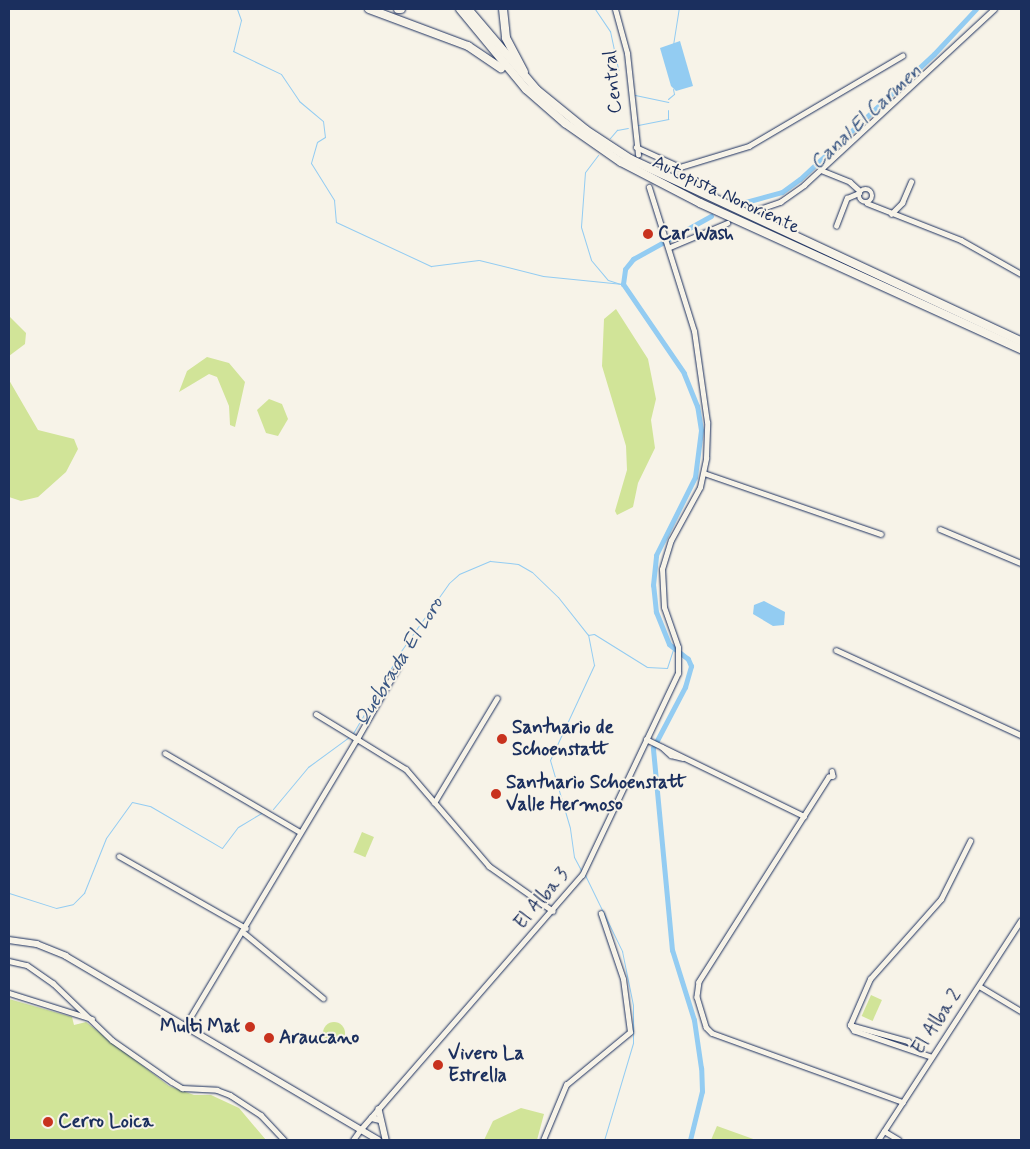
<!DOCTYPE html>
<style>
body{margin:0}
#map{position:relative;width:1030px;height:1149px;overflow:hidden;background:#f7f3e8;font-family:Mynerve,sans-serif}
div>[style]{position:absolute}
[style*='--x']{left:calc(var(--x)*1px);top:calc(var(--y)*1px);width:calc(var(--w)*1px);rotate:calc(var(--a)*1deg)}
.green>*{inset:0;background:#d1e498;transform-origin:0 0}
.round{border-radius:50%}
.water>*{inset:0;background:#93ccf2}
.stream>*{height:1px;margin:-0.5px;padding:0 0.5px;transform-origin:0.5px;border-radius:0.5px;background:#93ccf2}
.canal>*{height:5px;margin:-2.5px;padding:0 2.5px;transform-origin:2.5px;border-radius:2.5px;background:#93ccf2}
.roads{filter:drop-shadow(0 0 1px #1b2f5e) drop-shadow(0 0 1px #1b2f5e)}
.minor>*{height:4.5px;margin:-2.25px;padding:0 2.25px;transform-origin:2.25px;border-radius:2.25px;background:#f7f3e8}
.minor>.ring{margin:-2.25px;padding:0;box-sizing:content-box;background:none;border:4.5px solid #f7f3e8;border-radius:50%}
.tertiary>*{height:5px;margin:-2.5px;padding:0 2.5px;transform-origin:2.5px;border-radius:2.5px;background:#f7f3e8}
.secondary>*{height:5.5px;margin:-2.75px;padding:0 2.75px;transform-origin:2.75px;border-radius:2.75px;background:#f7f3e8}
.motorway>*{height:8px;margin:-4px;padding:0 4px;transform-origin:4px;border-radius:4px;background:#f7f3e8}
.dots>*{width:14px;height:14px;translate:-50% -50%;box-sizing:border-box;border:2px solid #f7f3e8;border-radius:50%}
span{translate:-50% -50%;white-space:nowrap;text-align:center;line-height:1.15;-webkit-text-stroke:4px #f7f3e8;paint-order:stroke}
.street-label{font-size:19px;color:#1b2f5e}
.poi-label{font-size:19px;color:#1b2f5e;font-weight:700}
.left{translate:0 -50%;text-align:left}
.right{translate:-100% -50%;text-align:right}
.water-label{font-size:20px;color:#395683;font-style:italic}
.frame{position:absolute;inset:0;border:10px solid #1b2f5e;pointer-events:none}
</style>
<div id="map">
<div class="green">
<div style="clip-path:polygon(616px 309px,648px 359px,656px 399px,651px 420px,655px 448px,638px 483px,633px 507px,617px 515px,615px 511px,627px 470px,626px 446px,602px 366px,604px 319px)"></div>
<div style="clip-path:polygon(9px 316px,26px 333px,25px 344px,9px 356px)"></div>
<div style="clip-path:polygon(207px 357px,229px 363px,245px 382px,235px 427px,230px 425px,229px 406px,217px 377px,209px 374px,179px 392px,187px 371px)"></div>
<div style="clip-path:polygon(9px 380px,38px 430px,74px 439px,78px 449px,66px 472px,38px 497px,21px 501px,9px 497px)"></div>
<div style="clip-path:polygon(269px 399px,282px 404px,288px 419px,278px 436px,266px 433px,257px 410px)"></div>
<div style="left:362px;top:832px;width:13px;height:22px;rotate:23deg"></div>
<div style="left:871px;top:995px;width:12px;height:23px;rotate:24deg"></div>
<div style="clip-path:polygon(9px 999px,72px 1017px,74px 1025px,86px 1022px,169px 1086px,194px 1095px,211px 1095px,239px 1108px,266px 1140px,9px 1140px)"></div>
<div class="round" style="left:323px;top:1022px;width:22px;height:22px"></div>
<div style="clip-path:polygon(521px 1108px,544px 1114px,537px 1140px,484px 1140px,493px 1121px)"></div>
<div style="clip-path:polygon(717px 1126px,756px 1140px,711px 1140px)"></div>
</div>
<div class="water">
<div style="clip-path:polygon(680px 41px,693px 86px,676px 91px,671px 86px,660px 48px)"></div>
<div style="clip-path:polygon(764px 601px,785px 612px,784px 625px,773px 626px,753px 614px,754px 605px)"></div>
</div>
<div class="stream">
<div style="--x:237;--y:9;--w:12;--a:70"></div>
<div style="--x:241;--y:20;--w:32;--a:104"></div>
<div style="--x:233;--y:51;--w:53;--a:25.6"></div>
<div style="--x:281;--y:74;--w:32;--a:56"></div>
<div style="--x:299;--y:101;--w:31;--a:40"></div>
<div style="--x:323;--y:121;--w:16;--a:83"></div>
<div style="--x:325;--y:137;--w:9;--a:148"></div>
<div style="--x:317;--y:142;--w:22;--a:106"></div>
<div style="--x:311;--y:163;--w:44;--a:58.1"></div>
<div style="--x:334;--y:200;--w:22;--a:85"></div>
<div style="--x:336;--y:222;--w:105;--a:24.9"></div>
<div style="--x:431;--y:266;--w:48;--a:-7.1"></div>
<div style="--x:479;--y:260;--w:66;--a:14"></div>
<div style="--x:543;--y:276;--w:80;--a:5.7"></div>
<div style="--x:595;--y:9;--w:27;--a:56"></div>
<div style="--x:610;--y:31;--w:40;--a:78"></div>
<div style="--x:673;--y:45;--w:36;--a:-81"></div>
<div style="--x:635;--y:95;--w:34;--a:12"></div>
<div style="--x:668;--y:99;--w:8;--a:-40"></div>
<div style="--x:674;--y:94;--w:5;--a:-101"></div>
<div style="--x:638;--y:125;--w:31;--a:-11"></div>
<div style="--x:668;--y:119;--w:9;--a:-90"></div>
<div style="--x:610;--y:138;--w:11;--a:-49"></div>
<div style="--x:617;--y:130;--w:11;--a:-10"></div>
<div style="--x:598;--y:155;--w:21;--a:127"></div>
<div style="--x:585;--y:172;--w:55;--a:94.2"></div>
<div style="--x:581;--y:227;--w:34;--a:73"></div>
<div style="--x:591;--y:260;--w:26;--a:50"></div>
<div style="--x:608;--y:280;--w:13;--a:18"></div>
<div style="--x:352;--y:735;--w:97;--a:-59.7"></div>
<div style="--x:401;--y:651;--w:83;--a:-54.8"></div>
<div style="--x:449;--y:583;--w:13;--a:-42"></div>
<div style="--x:459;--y:574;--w:34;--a:-23"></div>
<div style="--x:490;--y:561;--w:28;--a:6"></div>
<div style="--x:518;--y:564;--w:16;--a:30"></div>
<div style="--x:532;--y:572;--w:36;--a:44"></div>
<div style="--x:558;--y:597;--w:48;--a:51.7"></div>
<div style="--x:588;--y:635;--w:6;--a:-9"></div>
<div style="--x:594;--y:634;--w:62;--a:31.9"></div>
<div style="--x:647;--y:667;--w:20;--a:3"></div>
<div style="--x:667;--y:668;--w:19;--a:-72"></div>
<div style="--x:273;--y:809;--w:55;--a:-50.2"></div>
<div style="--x:308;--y:767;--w:51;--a:-36.2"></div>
<div style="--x:582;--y:872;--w:17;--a:-118"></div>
<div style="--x:574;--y:857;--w:29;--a:-98"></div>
<div style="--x:570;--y:828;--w:71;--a:-106.4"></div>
<div style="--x:550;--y:760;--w:105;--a:-65.1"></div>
<div style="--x:594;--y:665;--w:31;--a:-101"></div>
<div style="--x:585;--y:875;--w:85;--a:64"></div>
<div style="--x:622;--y:951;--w:55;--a:78.5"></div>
<div style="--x:633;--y:1005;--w:38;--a:90"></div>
<div style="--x:633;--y:1043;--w:101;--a:106.6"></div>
<div style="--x:9;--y:893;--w:49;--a:17.7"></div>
<div style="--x:56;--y:908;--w:17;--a:-13"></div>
<div style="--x:73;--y:904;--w:16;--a:-45"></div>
<div style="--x:84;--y:893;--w:59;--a:-68.2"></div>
<div style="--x:106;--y:838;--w:44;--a:-54.2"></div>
<div style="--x:132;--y:802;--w:18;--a:13"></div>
<div style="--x:150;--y:806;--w:83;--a:30.3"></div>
<div style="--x:222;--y:848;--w:26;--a:-53"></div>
<div style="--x:238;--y:827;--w:27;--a:-31"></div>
</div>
<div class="canal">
<div style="--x:742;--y:203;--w:41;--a:-15.4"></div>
<div style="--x:782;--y:192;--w:22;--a:-36"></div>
<div style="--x:800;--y:179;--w:183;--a:-43"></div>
<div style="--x:934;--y:54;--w:62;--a:-47"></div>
<div style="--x:690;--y:1140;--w:50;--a:-76.2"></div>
<div style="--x:702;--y:1091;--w:23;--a:-92"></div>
<div style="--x:701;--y:1068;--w:49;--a:-98.3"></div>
<div style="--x:694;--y:1020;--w:73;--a:-107.4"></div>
<div style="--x:672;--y:950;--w:203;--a:-95.4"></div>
<div style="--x:653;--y:748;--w:69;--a:-62.3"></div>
<div style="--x:685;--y:687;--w:22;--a:-74"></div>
<div style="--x:691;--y:666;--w:8;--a:-113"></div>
<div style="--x:688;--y:659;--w:24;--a:-142"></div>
<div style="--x:669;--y:644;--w:35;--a:-112"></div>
<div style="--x:656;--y:612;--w:27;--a:-96"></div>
<div style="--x:653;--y:585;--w:30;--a:-84"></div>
<div style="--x:656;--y:555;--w:87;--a:-63.4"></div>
<div style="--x:695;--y:477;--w:47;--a:-82.7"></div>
<div style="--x:701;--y:430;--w:24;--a:-99"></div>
<div style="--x:697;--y:406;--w:35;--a:-112"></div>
<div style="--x:684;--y:373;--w:108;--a:-124.4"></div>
<div style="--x:623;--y:284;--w:15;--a:-82"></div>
<div style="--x:625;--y:269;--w:13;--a:-51"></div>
<div style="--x:633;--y:259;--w:89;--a:-28.9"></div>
</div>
<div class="roads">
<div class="minor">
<div style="--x:636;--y:147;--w:48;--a:24.4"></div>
<div style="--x:680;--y:167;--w:72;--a:-16.9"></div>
<div style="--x:749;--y:146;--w:178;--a:-30.5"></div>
<div style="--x:821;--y:170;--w:31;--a:22"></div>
<div style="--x:850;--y:182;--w:13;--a:42"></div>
<div class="ring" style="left:859px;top:189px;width:9.5px;height:9.5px"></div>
<div style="--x:867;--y:203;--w:101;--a:21.5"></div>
<div style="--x:961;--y:240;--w:69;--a:29.5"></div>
<div style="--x:754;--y:211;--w:28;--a:-19"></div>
<div style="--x:780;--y:202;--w:29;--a:-35"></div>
<div style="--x:804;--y:185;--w:259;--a:-42.8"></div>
<div style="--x:891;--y:214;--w:16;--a:-45"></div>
<div style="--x:902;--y:203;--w:23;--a:-67"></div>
<div style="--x:836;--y:226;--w:30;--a:-69"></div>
<div style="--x:847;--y:198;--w:13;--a:-23"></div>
<div style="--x:670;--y:247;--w:62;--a:-22.8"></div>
<div style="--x:704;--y:473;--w:187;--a:19"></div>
<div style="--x:940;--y:529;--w:88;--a:22.8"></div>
<div style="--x:836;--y:650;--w:204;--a:24.7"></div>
<div style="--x:316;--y:714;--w:48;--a:31.4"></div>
<div style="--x:357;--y:739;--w:83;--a:-60.3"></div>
<div style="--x:646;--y:739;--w:176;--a:26"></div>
<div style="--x:662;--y:747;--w:12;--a:42"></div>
<div style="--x:671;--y:755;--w:12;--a:14"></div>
<div style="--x:165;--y:753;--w:156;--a:30.3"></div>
<div style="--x:832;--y:771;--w:5;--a:79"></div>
<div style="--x:833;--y:776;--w:4;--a:166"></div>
<div style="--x:829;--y:777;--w:243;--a:122.4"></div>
<div style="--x:699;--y:982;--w:15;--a:98"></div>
<div style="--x:697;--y:997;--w:31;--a:73"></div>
<div style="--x:706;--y:1027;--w:8;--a:45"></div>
<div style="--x:712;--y:1033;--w:203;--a:19.9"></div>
<div style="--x:434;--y:803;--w:122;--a:-59"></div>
<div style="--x:119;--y:856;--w:146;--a:29.6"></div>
<div style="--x:243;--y:932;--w:104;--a:39.5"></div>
<div style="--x:9;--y:961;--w:18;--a:13"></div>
<div style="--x:27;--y:965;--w:32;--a:35"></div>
<div style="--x:53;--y:983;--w:82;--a:44"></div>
<div style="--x:112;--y:1040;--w:73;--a:35"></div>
<div style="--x:172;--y:1082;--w:12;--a:31"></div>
<div style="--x:182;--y:1088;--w:35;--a:3"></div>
<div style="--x:217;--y:1090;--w:14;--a:21"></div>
<div style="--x:230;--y:1095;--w:37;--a:33"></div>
<div style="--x:261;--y:1115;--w:34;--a:47"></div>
<div style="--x:979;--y:986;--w:49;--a:30.8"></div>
<div style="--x:9;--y:993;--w:87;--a:17.4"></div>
<div style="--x:850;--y:1025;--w:60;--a:15.4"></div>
<div style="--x:908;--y:1041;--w:16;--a:45"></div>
<div style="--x:185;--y:1026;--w:335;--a:-59.1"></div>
<div style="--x:357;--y:739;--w:57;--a:31.5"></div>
<div style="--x:406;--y:769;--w:128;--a:49.4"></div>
<div style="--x:489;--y:866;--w:78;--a:35.1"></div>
<div style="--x:931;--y:1057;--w:81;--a:-161.3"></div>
<div style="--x:854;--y:1031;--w:7;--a:-124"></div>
<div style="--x:850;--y:1025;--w:50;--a:-66.5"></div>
<div style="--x:870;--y:979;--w:107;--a:-48.4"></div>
<div style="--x:941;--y:899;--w:65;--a:-63.4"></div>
<div style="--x:884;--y:1131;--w:17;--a:31"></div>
<div style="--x:353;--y:1140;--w:12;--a:-55"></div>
<div style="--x:543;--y:1140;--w:60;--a:-67.3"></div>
<div style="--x:566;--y:1085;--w:83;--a:-39.6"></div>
<div style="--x:630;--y:1032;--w:53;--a:-97.5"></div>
<div style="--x:623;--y:979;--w:69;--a:-108.7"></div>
</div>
<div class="tertiary">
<div style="--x:615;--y:9;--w:46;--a:74.7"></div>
<div style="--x:627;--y:53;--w:102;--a:83.8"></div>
<div style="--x:360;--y:1130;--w:338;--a:-49"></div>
<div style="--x:582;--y:875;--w:224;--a:-64.6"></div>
<div style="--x:678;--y:673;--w:26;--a:-90"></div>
<div style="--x:678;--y:647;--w:42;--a:-109.3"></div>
<div style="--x:664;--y:607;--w:38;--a:-93"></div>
<div style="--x:662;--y:569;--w:30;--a:-73"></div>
<div style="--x:671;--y:540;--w:60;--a:-61.3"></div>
<div style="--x:700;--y:487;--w:30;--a:-78"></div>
<div style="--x:706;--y:458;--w:36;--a:-88"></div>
<div style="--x:707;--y:422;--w:92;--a:-98.1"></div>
<div style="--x:694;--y:331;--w:151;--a:-107.4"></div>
<div style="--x:878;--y:1140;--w:262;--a:-57"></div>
</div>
<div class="secondary">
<div style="--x:9;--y:940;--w:28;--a:8"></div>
<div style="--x:37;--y:944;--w:31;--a:22"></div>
<div style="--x:66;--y:956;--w:362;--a:30.5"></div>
<div style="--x:379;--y:1109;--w:32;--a:77"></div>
<div style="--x:372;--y:1118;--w:8;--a:14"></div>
</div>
<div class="motorway">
<div style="--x:369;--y:9;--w:106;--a:20.5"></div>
<div style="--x:468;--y:46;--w:40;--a:34"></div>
<div style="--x:398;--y:9;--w:3;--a:0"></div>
<div style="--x:460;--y:9;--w:104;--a:50.5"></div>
<div style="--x:526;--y:89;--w:52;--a:41.1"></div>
<div style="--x:565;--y:123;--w:68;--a:34.9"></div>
<div style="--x:621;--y:162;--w:89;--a:27.4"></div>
<div style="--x:700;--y:203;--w:353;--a:24.5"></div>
<div style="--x:468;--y:9;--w:106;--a:49.6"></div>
<div style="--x:537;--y:90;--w:63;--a:39.2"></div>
<div style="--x:586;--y:130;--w:53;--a:33.4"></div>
<div style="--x:630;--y:159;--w:431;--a:25"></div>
<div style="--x:503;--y:9;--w:29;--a:84"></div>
<div style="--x:506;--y:38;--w:38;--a:62"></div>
</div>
</div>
<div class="dots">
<div style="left:648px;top:234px;background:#c8321e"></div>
<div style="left:502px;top:739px;background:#c8321e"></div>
<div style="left:496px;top:794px;background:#c8321e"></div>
<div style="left:250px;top:1027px;background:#c8321e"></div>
<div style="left:269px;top:1038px;background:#c8321e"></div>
<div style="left:438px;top:1065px;background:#c8321e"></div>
<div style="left:48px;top:1122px;background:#c8321e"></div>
</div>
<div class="street-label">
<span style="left:613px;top:82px;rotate:-95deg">Central</span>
<span style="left:726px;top:195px;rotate:25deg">Autopista Nororiente</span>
<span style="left:542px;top:899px;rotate:-50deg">El Alba 3</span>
<span style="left:937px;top:1022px;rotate:-57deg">El Alba 2</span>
</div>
<div class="poi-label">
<span class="left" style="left:658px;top:234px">Car Wash</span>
<span class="left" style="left:512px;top:739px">Santuario de<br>Schoenstatt</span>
<span class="left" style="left:506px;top:794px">Santuario Schoenstatt<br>Valle Hermoso</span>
<span class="right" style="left:240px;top:1027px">Multi Mat</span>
<span class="left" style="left:279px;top:1038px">Araucano</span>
<span class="left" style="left:448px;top:1065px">Vivero La<br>Estrella</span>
<span class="left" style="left:58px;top:1122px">Cerro Loica</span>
</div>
<div class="water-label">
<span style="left:866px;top:117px;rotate:-43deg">Canal El Carmen</span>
<span style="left:399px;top:662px;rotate:-58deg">Quebrada El Loro</span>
</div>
<div class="frame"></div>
</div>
